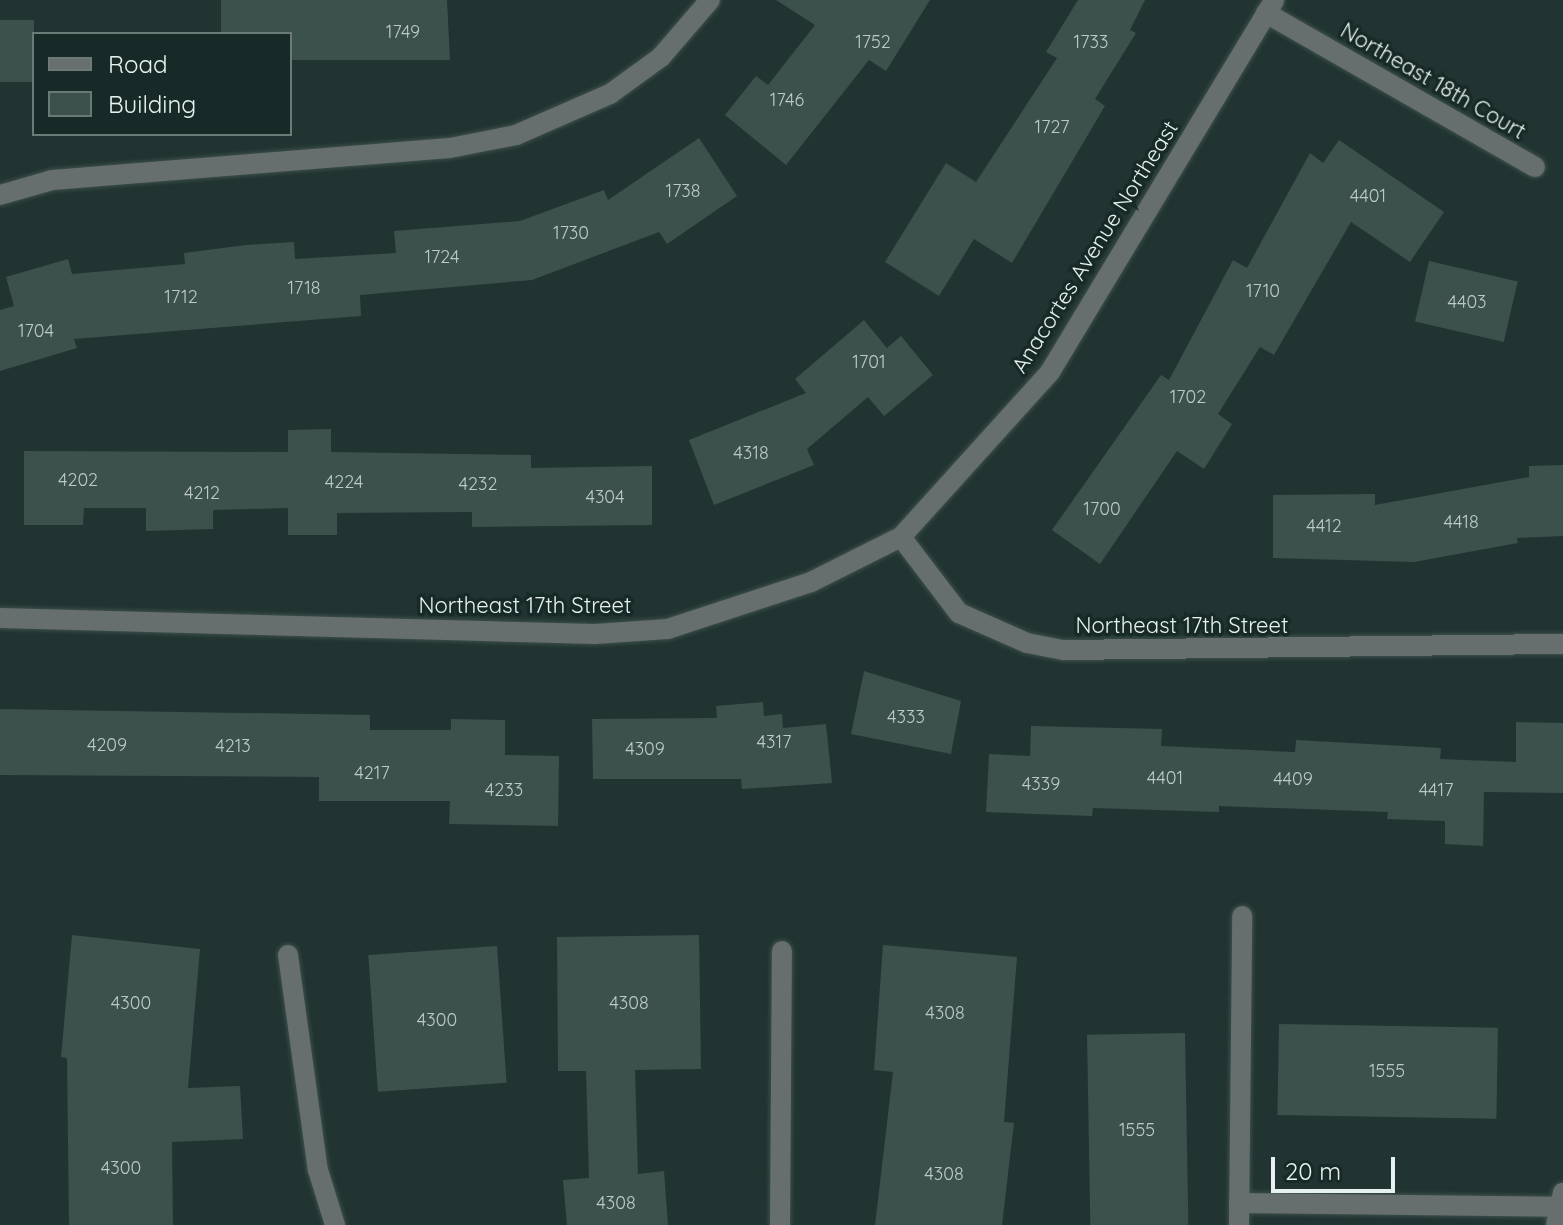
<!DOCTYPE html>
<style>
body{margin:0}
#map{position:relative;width:1563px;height:1225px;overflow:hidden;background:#213431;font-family:Quicksand,sans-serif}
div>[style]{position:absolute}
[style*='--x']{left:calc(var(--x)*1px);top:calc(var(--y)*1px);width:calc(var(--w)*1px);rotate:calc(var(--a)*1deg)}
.building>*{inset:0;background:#3c504c;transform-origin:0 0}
.roads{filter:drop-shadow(0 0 2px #3d4f4c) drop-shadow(0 0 2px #3d4f4c)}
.minor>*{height:20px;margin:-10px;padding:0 10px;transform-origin:10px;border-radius:10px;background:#666f6d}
span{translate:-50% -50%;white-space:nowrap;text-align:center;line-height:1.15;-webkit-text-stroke:7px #182a27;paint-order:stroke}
.number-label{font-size:18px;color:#bccac7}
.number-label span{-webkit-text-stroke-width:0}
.street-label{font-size:22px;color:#e7f2f0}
.legend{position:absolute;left:32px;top:32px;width:260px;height:104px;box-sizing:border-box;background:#182a27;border:2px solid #6b7a77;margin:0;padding:10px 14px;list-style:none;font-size:24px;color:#e7f2f0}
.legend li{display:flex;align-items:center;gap:16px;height:40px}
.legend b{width:40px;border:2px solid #6b7a77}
.scale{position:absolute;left:1271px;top:1157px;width:124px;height:36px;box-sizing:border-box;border:4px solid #e7f2f0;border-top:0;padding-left:10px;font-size:24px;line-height:28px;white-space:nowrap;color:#e7f2f0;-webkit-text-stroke:6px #182a27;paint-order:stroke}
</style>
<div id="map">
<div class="building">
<div style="clip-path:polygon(221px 0,447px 0,450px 60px,290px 60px,290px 34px,221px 34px)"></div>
<div style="clip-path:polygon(776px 0,930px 0,886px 71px,869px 60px,786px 165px,725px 115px,756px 76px,768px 85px,815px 25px)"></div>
<div style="clip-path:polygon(1078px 0,1145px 0,1130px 30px,1136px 33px,1095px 99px,1105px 106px,1012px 263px,974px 239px,939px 296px,885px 262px,946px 163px,976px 182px,1057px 58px,1046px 52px)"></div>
<div style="left:34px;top:20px;width:62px;height:34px;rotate:90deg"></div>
<div style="clip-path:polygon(699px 138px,737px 196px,667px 244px,659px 232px,532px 280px,360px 295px,361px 316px,74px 339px,77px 348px,0 371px,0 310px,14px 306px,6px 277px,68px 259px,72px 274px,185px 264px,184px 253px,246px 245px,294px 242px,295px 259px,396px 253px,394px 231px,520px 221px,604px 190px,608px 200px)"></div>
<div style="clip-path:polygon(1339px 140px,1444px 212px,1410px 262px,1351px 222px,1274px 355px,1260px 347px,1218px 414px,1232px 424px,1204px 469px,1177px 451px,1100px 564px,1052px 530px,1161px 375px,1169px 380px,1233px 260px,1247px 268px,1310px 153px,1323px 163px)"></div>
<div style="left:1429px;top:261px;width:91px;height:62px;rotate:13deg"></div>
<div style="clip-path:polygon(864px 320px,887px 348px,901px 336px,933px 375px,884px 416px,868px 397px,807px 449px,814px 465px,714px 505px,689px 440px,806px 393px,795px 379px)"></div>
<div style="clip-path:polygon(331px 429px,331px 452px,531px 455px,531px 468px,652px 466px,652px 525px,472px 527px,472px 512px,337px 513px,337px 535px,288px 535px,288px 508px,213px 510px,213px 529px,146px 531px,146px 508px,84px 508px,83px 525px,24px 525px,24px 451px,288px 452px,288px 430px)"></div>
<div style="clip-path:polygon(1563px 465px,1563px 536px,1517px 538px,1518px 543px,1414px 562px,1273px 558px,1273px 495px,1375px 494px,1375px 505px,1529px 477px,1529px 466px)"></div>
<div style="clip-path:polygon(864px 671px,961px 701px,951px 754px,851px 734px)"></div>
<div style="clip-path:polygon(763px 702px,764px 716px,782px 714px,783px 728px,826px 724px,832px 783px,742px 789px,741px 779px,593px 779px,592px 719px,717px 718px,716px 706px)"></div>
<div style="clip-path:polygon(0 709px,370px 715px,370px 730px,451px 730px,451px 719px,505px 720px,505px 755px,559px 756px,558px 826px,449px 824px,450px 801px,319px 801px,319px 777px,0 775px)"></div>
<div style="clip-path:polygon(1516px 722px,1563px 723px,1563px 793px,1484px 792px,1483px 846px,1445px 844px,1445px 821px,1387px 819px,1388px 812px,1219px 806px,1219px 812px,1093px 808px,1092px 816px,986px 812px,989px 754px,1030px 756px,1031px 726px,1162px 729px,1161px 746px,1295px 752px,1296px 740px,1441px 748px,1440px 759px,1516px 762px)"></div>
<div style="clip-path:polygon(72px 935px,200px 949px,188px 1088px,240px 1086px,243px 1139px,172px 1142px,173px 1225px,69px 1225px,67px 1058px,61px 1057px)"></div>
<div style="clip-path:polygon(699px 935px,701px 1069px,635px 1070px,638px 1174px,664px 1171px,668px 1225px,567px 1225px,563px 1180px,589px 1178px,586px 1071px,558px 1071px,557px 937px)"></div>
<div style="clip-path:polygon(883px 945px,1017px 957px,1004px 1122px,1014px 1123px,1002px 1225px,875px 1225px,893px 1072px,874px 1070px)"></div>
<div style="left:497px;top:946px;width:137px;height:129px;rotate:86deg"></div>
<div style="left:1279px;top:1024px;width:219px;height:91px;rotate:1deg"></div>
<div style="left:1185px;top:1033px;width:192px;height:98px;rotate:89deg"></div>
</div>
<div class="roads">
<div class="minor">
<div style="--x:1266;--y:13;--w:310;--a:29.8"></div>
<div style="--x:0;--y:195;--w:54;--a:-16.1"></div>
<div style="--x:52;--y:180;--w:399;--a:-4.6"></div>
<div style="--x:450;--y:148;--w:67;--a:-11.1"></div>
<div style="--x:516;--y:135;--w:103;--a:-23.6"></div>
<div style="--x:610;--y:94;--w:63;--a:-36"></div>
<div style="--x:661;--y:57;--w:75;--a:-49.3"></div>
<div style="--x:901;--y:537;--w:222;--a:-47.9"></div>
<div style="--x:1050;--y:372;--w:434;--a:-58.9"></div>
<div style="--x:0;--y:618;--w:595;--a:1.54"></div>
<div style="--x:595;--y:634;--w:73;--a:-3.9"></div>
<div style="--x:668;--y:629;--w:151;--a:-18.2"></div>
<div style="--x:811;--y:582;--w:101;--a:-26.6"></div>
<div style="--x:901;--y:537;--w:96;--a:52.7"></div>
<div style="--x:959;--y:613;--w:74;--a:23.8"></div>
<div style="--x:1027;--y:643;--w:38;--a:11"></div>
<div style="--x:1064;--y:650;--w:499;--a:-0.7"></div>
<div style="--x:288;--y:955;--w:217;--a:82.1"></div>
<div style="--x:318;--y:1170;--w:58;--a:72.8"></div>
<div style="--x:1239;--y:1203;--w:317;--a:0.7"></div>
<div style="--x:780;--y:1225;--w:274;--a:-89.6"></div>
<div style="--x:1239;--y:1225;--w:309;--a:-89.4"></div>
<div style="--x:1556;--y:1225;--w:33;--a:-78"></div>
</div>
</div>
<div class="number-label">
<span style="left:403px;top:32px">1749</span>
<span style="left:873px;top:42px">1752</span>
<span style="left:1091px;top:42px">1733</span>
<span style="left:787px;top:100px">1746</span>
<span style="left:1052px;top:127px">1727</span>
<span style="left:683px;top:191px">1738</span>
<span style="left:1368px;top:196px">4401</span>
<span style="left:571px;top:233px">1730</span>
<span style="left:442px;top:257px">1724</span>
<span style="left:304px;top:288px">1718</span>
<span style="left:1263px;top:291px">1710</span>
<span style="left:181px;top:297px">1712</span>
<span style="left:1467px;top:302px">4403</span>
<span style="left:36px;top:331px">1704</span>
<span style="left:869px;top:362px">1701</span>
<span style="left:1188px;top:397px">1702</span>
<span style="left:751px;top:453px">4318</span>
<span style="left:78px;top:480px">4202</span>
<span style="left:344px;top:482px">4224</span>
<span style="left:478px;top:484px">4232</span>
<span style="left:202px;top:493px">4212</span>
<span style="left:605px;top:497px">4304</span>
<span style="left:1102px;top:509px">1700</span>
<span style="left:1461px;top:522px">4418</span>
<span style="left:1324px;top:526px">4412</span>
<span style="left:906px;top:717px">4333</span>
<span style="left:774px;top:742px">4317</span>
<span style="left:107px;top:745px">4209</span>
<span style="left:233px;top:746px">4213</span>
<span style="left:645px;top:749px">4309</span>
<span style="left:372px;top:773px">4217</span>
<span style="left:1165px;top:778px">4401</span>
<span style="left:1293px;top:779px">4409</span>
<span style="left:1041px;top:784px">4339</span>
<span style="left:504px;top:790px">4233</span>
<span style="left:1436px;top:790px">4417</span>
<span style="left:131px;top:1003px">4300</span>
<span style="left:629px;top:1003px">4308</span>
<span style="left:945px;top:1013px">4308</span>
<span style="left:437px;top:1020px">4300</span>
<span style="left:1387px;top:1071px">1555</span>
<span style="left:1137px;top:1130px">1555</span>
<span style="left:121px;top:1168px">4300</span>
<span style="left:944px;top:1174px">4308</span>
<span style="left:616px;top:1203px">4308</span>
</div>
<div class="street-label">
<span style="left:1433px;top:81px;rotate:30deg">Northeast 18th Court</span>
<span style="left:1095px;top:247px;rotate:-58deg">Anacortes Avenue Northeast</span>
<span style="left:525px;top:606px">Northeast 17th Street</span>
<span style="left:1182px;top:626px">Northeast 17th Street</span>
</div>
<ul class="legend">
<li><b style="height:10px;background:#666f6d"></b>Road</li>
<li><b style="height:22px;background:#3c504c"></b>Building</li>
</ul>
<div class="scale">20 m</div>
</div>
